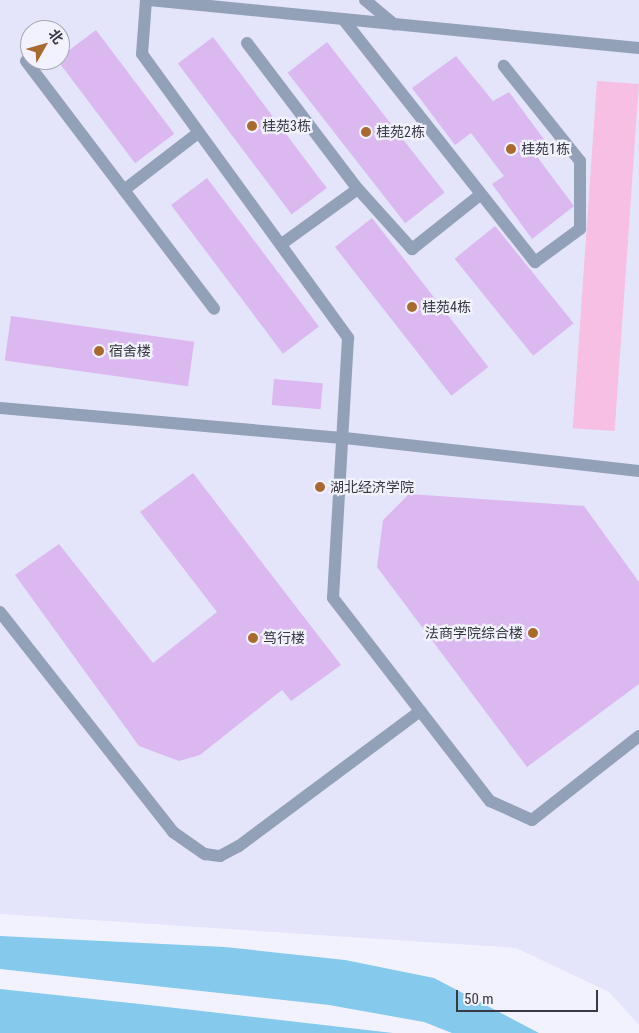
<!DOCTYPE html>
<meta charset="utf-8">
<style>
body{margin:0}
#map{position:relative;width:639px;height:1033px;overflow:hidden;background:#f2f2ff;font-family:"Roboto Condensed","Noto Sans SC",sans-serif}
div>[style]{position:absolute}
[style*='--x']{left:calc(var(--x)*1px);top:calc(var(--y)*1px);width:calc(var(--w)*1px);rotate:calc(var(--a)*1deg)}
.built>*{inset:0;background:#e4e4fb}
.green>*{inset:0;background:#f6bfe3;transform-origin:0 0}
.water>*{inset:0;background:#85c9ed}
.building>*{inset:0;background:#dcb8f0;transform-origin:0 0}
.street>*{height:12px;margin:-6px;padding:0 6px;transform-origin:6px;border-radius:6px;background:#92a1b8}
.dots>*{width:14px;height:14px;translate:-50% -50%;box-sizing:border-box;border:2px solid #f2f2ff;border-radius:50%}
span{translate:-50% -50%;white-space:nowrap;text-align:center;line-height:1.15;-webkit-text-stroke:4.5px #f2f2ff;paint-order:stroke}
.poi-label{font-size:14px;color:#393941}
.left{translate:0 -50%;text-align:left}
.right{translate:-100% -50%;text-align:right}
.north{position:absolute;left:20px;top:20px;width:50px;height:50px;box-sizing:border-box;background:#f2f2ff;border:1px solid #a8a8b3;border-radius:50%;rotate:52deg;font-size:14px;font-weight:700;line-height:20px;text-align:center;color:#393941}
.north::after{content:'';display:block;margin:auto;width:18px;height:22px;background:#a96a30;clip-path:polygon(50% 0,100% 100%,50% 72%,0 100%)}
.scale{position:absolute;left:456px;top:990px;width:142px;height:22px;box-sizing:border-box;border:2px solid #393941;border-top:0;padding-left:6px;font-size:15px;line-height:18px;white-space:nowrap;color:#393941;-webkit-text-stroke:4px #f2f2ff;paint-order:stroke}
</style>
<div id="map">
<div class="built">
<div style="clip-path:polygon(evenodd,0 0,639px 0,639px 1025px,609px 992px,516px 948px,0 914px,0 0,30px 30px,60px 30px,60px 60px,30px 60px,30px 30px)"></div>
</div>
<div class="green">
<div style="left:597px;top:81px;width:42px;height:348px;rotate:4deg"></div>
</div>
<div class="water">
<div style="clip-path:polygon(0 936px,225px 947px,345px 960px,434px 978px,539px 1033px,452px 1033px,424px 1022px,329px 1005px,0 969px)"></div>
<div style="clip-path:polygon(0 989px,158px 1006px,393px 1033px,0 1033px)"></div>
</div>
<div class="building">
<div style="left:96px;top:30px;width:130px;height:49px;rotate:53deg"></div>
<div style="left:213px;top:37px;width:189px;height:44px;rotate:53deg"></div>
<div style="left:327px;top:42px;width:191px;height:50px;rotate:52deg"></div>
<div style="clip-path:polygon(456px 56px,493px 101px,509px 92px,546px 142px,535px 154px,574px 206px,532px 239px,492px 184px,504px 176px,471px 133px,455px 145px,412px 88px)"></div>
<div style="left:207px;top:178px;width:186px;height:45px;rotate:53deg"></div>
<div style="left:372px;top:218px;width:189px;height:47px;rotate:52deg"></div>
<div style="left:495px;top:226px;width:125px;height:52px;rotate:51deg"></div>
<div style="left:11px;top:316px;width:185px;height:45px;rotate:8deg"></div>
<div style="left:274px;top:379px;width:49px;height:26px;rotate:5deg"></div>
<div style="clip-path:polygon(193px 473px,341px 665px,291px 701px,282px 690px,200px 755px,179px 761px,139px 746px,15px 575px,59px 544px,153px 663px,217px 612px,140px 512px)"></div>
<div style="clip-path:polygon(409px 494px,584px 506px,639px 582px,639px 684px,527px 767px,377px 567px,383px 520px)"></div>
</div>
<div class="street">
<div style="--x:146;--y:0;--w:54;--a:94.2"></div>
<div style="--x:142;--y:54;--w:351;--a:54"></div>
<div style="--x:348;--y:338;--w:260;--a:93.3"></div>
<div style="--x:333;--y:598;--w:257;--a:52.3"></div>
<div style="--x:490;--y:801;--w:46;--a:24.3"></div>
<div style="--x:532;--y:820;--w:136;--a:-38.1"></div>
<div style="--x:149;--y:0;--w:492;--a:5.6"></div>
<div style="--x:365;--y:0;--w:38;--a:40"></div>
<div style="--x:343;--y:19;--w:310;--a:51.7"></div>
<div style="--x:535;--y:262;--w:56;--a:-36.3"></div>
<div style="--x:580;--y:229;--w:68;--a:-90"></div>
<div style="--x:580;--y:161;--w:122;--a:-128.7"></div>
<div style="--x:247;--y:43;--w:183;--a:52.8"></div>
<div style="--x:358;--y:189;--w:81;--a:48"></div>
<div style="--x:412;--y:249;--w:87;--a:-38.5"></div>
<div style="--x:26;--y:61;--w:311;--a:52.8"></div>
<div style="--x:124;--y:190;--w:93;--a:-37.6"></div>
<div style="--x:283;--y:243;--w:92;--a:-35.8"></div>
<div style="--x:0;--y:408;--w:346;--a:5"></div>
<div style="--x:345;--y:438;--w:296;--a:6.4"></div>
<div style="--x:0;--y:612;--w:280;--a:51.8"></div>
<div style="--x:173;--y:832;--w:39;--a:35"></div>
<div style="--x:205;--y:854;--w:15;--a:8"></div>
<div style="--x:220;--y:856;--w:21;--a:-28"></div>
<div style="--x:239;--y:846;--w:226;--a:-36.7"></div>
</div>
<div class="dots">
<div style="left:252px;top:126px;background:#a96a30"></div>
<div style="left:366px;top:132px;background:#a96a30"></div>
<div style="left:511px;top:149px;background:#a96a30"></div>
<div style="left:412px;top:307px;background:#a96a30"></div>
<div style="left:99px;top:351px;background:#a96a30"></div>
<div style="left:320px;top:487px;background:#a96a30"></div>
<div style="left:533px;top:633px;background:#a96a30"></div>
<div style="left:253px;top:638px;background:#a96a30"></div>
</div>
<div class="poi-label">
<span class="left" style="left:262px;top:126px">桂苑3栋</span>
<span class="left" style="left:376px;top:132px">桂苑2栋</span>
<span class="left" style="left:521px;top:149px">桂苑1栋</span>
<span class="left" style="left:422px;top:307px">桂苑4栋</span>
<span class="left" style="left:109px;top:351px">宿舍楼</span>
<span class="left" style="left:330px;top:487px">湖北经济学院</span>
<span class="right" style="left:523px;top:633px">法商学院综合楼</span>
<span class="left" style="left:263px;top:638px">笃行楼</span>
</div>
<div class="north">北</div>
<div class="scale">50 m</div>
</div>
